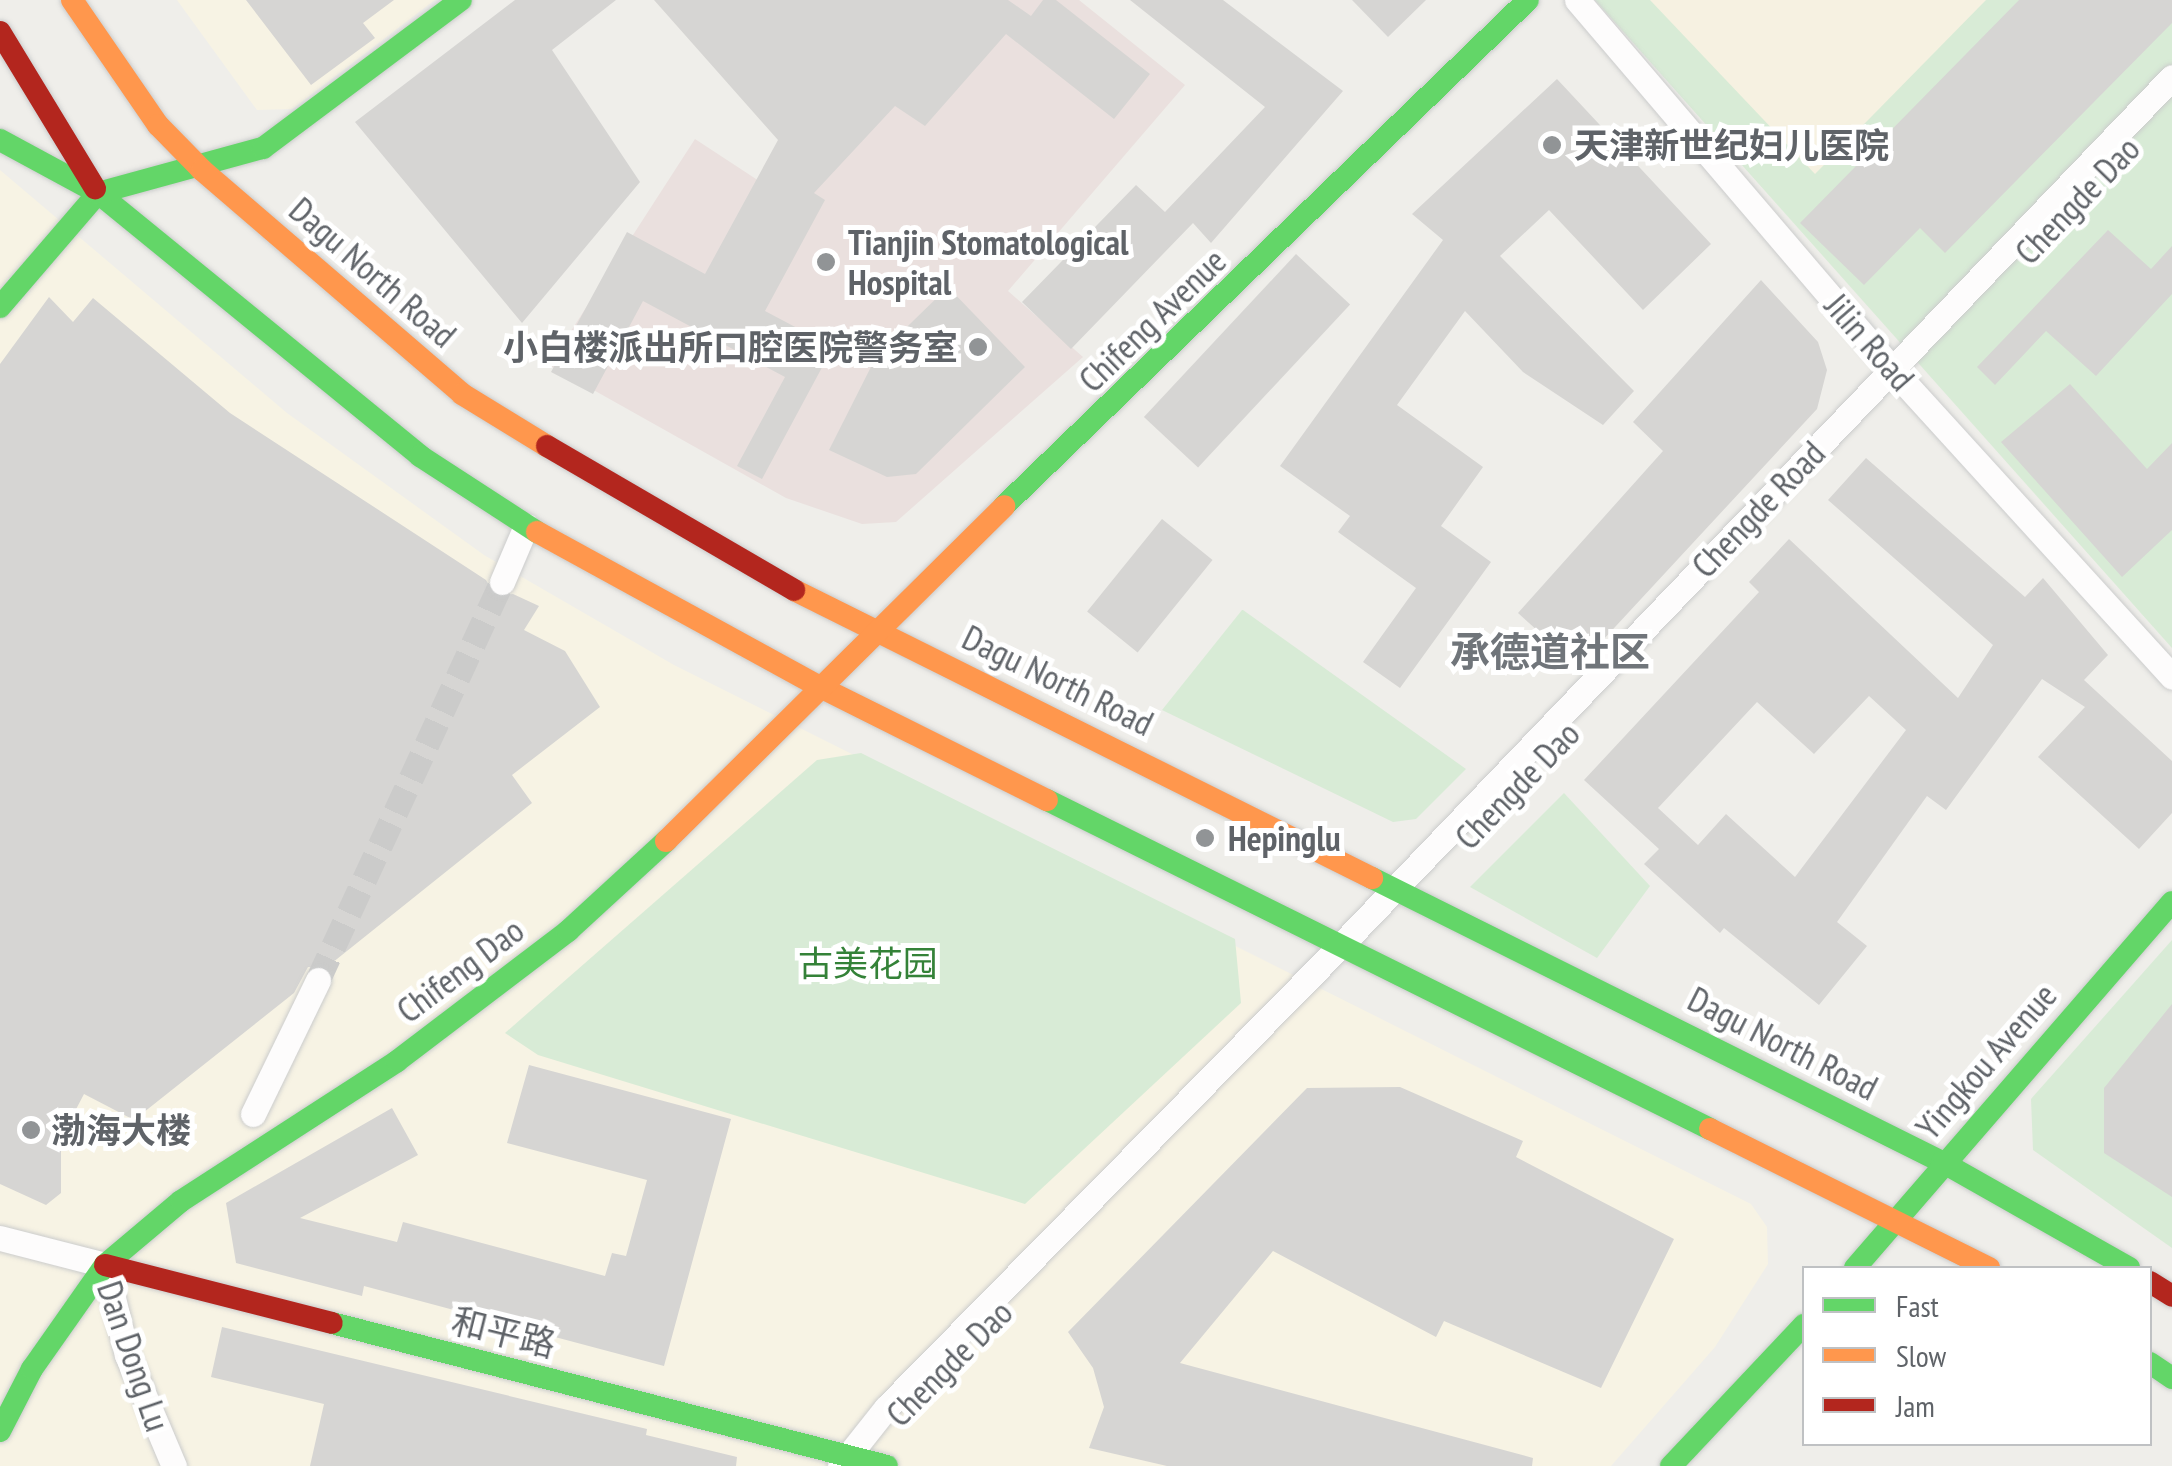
<!DOCTYPE html>
<meta charset="utf-8">
<style>
body{margin:0}
#map{position:relative;width:2172px;height:1466px;overflow:hidden;background:#efeeea;font-family:"PT Sans Narrow","Noto Sans SC",sans-serif}
div>[style]{position:absolute}
[style*='--x']{left:calc(var(--x)*1px);top:calc(var(--y)*1px);width:calc(var(--w)*1px);rotate:calc(var(--a)*1deg)}
.commercial>*{inset:0;background:#f7f3e4}
.medical>*{inset:0;background:#eae0de}
.green>*{inset:0;background:#d8ebd6}
.sand>*{inset:0;background:#f6f1e1}
.building>*{inset:0;background:#d6d5d3;transform-origin:0 0}
.street-tunnel>*{height:25px;margin-top:-12.5px;transform-origin:0;background:repeating-linear-gradient(90deg,#cbcbca 0 25px,transparent 0 37px)}
.roads{filter:drop-shadow(0 0 2px #cbcccc) drop-shadow(0 0 2px #cbcccc)}
.street>*{height:25px;margin:-12.5px;padding:0 12.5px;transform-origin:12.5px;border-radius:12.5px;background:#fdfcfc}
.fast>*{height:22px;margin:-11px;padding:0 11px;transform-origin:11px;border-radius:11px;background:#63d668}
.slow>*{height:22px;margin:-11px;padding:0 11px;transform-origin:11px;border-radius:11px;background:#ff974d}
.jam>*{height:22px;margin:-11px;padding:0 11px;transform-origin:11px;border-radius:11px;background:#b3261e}
.dots>*{width:28px;height:28px;translate:-50% -50%;box-sizing:border-box;border:5px solid #fff;border-radius:50%}
span{translate:-50% -50%;white-space:nowrap;text-align:center;line-height:1.15;-webkit-text-stroke:10px #fff;paint-order:stroke}
.poi-label{font-size:35px;color:#5f6368;font-weight:700}
.left{translate:0 -50%;text-align:left}
.right{translate:-100% -50%;text-align:right}
.street-label{font-size:35px;color:#5f6368}
.park-label{font-size:35px;color:#348238}
.quarter-label{font-size:40px;color:#70757a;font-weight:700}
.legend{position:absolute;left:1802px;top:1266px;width:350px;height:180px;box-sizing:border-box;background:#fff;border:2px solid #bfc1c3;margin:0;padding:12px 18px;list-style:none;font-size:30px;color:#5f6368}
.legend li{display:flex;align-items:center;gap:20px;height:50px}
.legend b{width:50px;border:2px solid #bfc1c3}
</style>
<div id="map">
<div class="commercial">
<div style="clip-path:polygon(177px 0,435px 0,292px 109px,257px 110px)"></div>
<div style="clip-path:polygon(0 170px,287px 413px,484px 555px,674px 665px,1751px 1204px,1767px 1227px,1768px 1264px,1715px 1347px,1611px 1466px,0 1466px)"></div>
</div>
<div class="medical">
<div style="clip-path:polygon(950px 0,1079px 0,1185px 85px,1008px 291px,1083px 357px,896px 522px,862px 524px,786px 498px,549px 365px,695px 139px,768px 187px)"></div>
</div>
<div class="green">
<div style="clip-path:polygon(1595px 0,2172px 0,2172px 648px)"></div>
<div style="clip-path:polygon(1242px 610px,1243px 610px,1466px 769px,1416px 819px,1393px 822px,1162px 710px)"></div>
<div style="clip-path:polygon(861px 753px,1235px 939px,1241px 1003px,1025px 1204px,538px 1055px,505px 1033px,817px 760px)"></div>
<div style="clip-path:polygon(1564px 793px,1650px 886px,1597px 958px,1470px 887px)"></div>
<div style="clip-path:polygon(2172px 940px,2172px 1248px,2033px 1150px,2031px 1099px)"></div>
</div>
<div class="sand">
<div style="clip-path:polygon(1650px 0,1986px 0,1815px 174px)"></div>
</div>
<div class="building">
<div style="clip-path:polygon(246px 0,394px 0,363px 23px,375px 38px,311px 85px)"></div>
<div style="clip-path:polygon(515px 0,616px 0,552px 50px,640px 182px,522px 323px,355px 122px)"></div>
<div style="clip-path:polygon(654px 0,1008px 0,1031px 16px,1043px 0,1056px 0,1150px 74px,1114px 119px,1006px 34px,925px 126px,895px 106px,814px 193px,825px 200px,765px 311px,833px 347px,762px 479px,737px 466px,785px 377px,643px 301px,593px 394px,551px 372px,627px 232px,705px 274px,778px 140px)"></div>
<div style="clip-path:polygon(1130px 0,1223px 0,1343px 91px,1211px 243px,1193px 223px,1071px 349px,1022px 302px,1136px 185px,1165px 212px,1265px 107px)"></div>
<div style="clip-path:polygon(1352px 0,1426px 0,1388px 37px)"></div>
<div style="clip-path:polygon(2019px 0,2172px 0,2172px 23px,1945px 253px,1920px 228px,1864px 285px,1800px 223px)"></div>
<div style="clip-path:polygon(1557px 79px,1711px 244px,1643px 310px,1549px 210px,1500px 256px,1634px 391px,1603px 425px,1523px 372px,1465px 311px,1397px 405px,1483px 467px,1441px 526px,1491px 562px,1400px 688px,1363px 662px,1416px 588px,1338px 532px,1350px 516px,1280px 466px,1443px 240px,1412px 214px)"></div>
<div style="clip-path:polygon(2108px 230px,2151px 269px,2172px 246px,2172px 294px,2096px 376px,2046px 331px,1995px 385px,1977px 367px)"></div>
<div style="left:1296px;top:254px;width:74px;height:223px;rotate:43deg"></div>
<div style="clip-path:polygon(1761px 280px,1818px 342px,1827px 370px,1817px 409px,1578px 667px,1518px 613px,1663px 451px,1633px 422px)"></div>
<div style="clip-path:polygon(948px 287px,1025px 367px,916px 474px,887px 477px,829px 450px,876px 357px)"></div>
<div style="clip-path:polygon(49px 297px,73px 322px,93px 298px,230px 413px,486px 580px,495px 596px,513px 594px,539px 606px,524px 630px,565px 651px,600px 707px,512px 775px,532px 803px,327px 967px,308px 967px,294px 993px,134px 1120px,84px 1094px,61px 1138px,61px 1193px,46px 1205px,0 1184px,0 364px)"></div>
<div style="clip-path:polygon(2070px 384px,2147px 469px,2172px 443px,2172px 530px,2122px 577px,2001px 442px)"></div>
<div style="clip-path:polygon(evenodd,1866px 458px,2025px 597px,2043px 578px,2108px 655px,2084px 680px,2172px 761px,2172px 813px,2139px 849px,2038px 757px,2085px 707px,2042px 679px,1946px 810px,1927px 796px,1837px 922px,1867px 946px,1819px 1005px,1724px 928px,1720px 933px,1644px 864px,1659px 849px,1584px 780px,1759px 592px,1749px 582px,1789px 539px,1958px 698px,1993px 645px,1828px 500px,1866px 458px,1869px 696px,1906px 730px,1795px 877px,1726px 814px,1698px 845px,1658px 808px,1757px 702px,1814px 754px,1869px 696px)"></div>
<div style="left:1162px;top:519px;width:65px;height:119px;rotate:39deg"></div>
<div style="clip-path:polygon(2172px 1004px,2172px 1197px,2104px 1153px,2104px 1088px)"></div>
<div style="clip-path:polygon(529px 1065px,731px 1119px,664px 1366px,364px 1286px,362px 1296px,236px 1263px,226px 1203px,392px 1108px,418px 1155px,300px 1218px,397px 1242px,403px 1222px,605px 1276px,612px 1253px,626px 1256px,647px 1180px,507px 1143px)"></div>
<div style="clip-path:polygon(1400px 1087px,1523px 1141px,1516px 1157px,1674px 1239px,1601px 1388px,1444px 1321px,1436px 1337px,1273px 1251px,1180px 1363px,1533px 1458px,1532px 1466px,1167px 1466px,1089px 1448px,1104px 1407px,1093px 1368px,1068px 1332px,1307px 1088px)"></div>
<div style="clip-path:polygon(222px 1327px,647px 1429px,646px 1435px,737px 1457px,736px 1466px,310px 1466px,324px 1404px,211px 1377px)"></div>
</div>
<div class="street-tunnel">
<div style="--x:318;--y:980;--w:438;--a:-65.2"></div>
</div>
<div class="roads">
<div class="street">
<div style="--x:1577;--y:0;--w:485;--a:49.5"></div>
<div style="--x:1892;--y:369;--w:416;--a:47.7"></div>
<div style="--x:502;--y:582;--w:61;--a:-66.8"></div>
<div style="--x:253;--y:1114;--w:149;--a:-64.1"></div>
<div style="--x:0;--y:1238;--w:108;--a:14.4"></div>
<div style="--x:105;--y:1265;--w:93;--a:76.3"></div>
<div style="--x:127;--y:1355;--w:121;--a:67.1"></div>
<div style="--x:840;--y:1466;--w:74;--a:-51.6"></div>
<div style="--x:886;--y:1408;--w:653;--a:-45.5"></div>
<div style="--x:1344;--y:942;--w:1197;--a:-46.25"></div>
</div>
<div class="fast">
<div style="--x:0;--y:140;--w:111;--a:28.4"></div>
<div style="--x:98;--y:193;--w:416;--a:39.2"></div>
<div style="--x:420;--y:456;--w:140;--a:33"></div>
<div style="--x:0;--y:307;--w:150;--a:-49.3"></div>
<div style="--x:98;--y:193;--w:171;--a:-15.3"></div>
<div style="--x:263;--y:148;--w:247;--a:-36.8"></div>
<div style="--x:1004;--y:506;--w:728;--a:-44"></div>
<div style="--x:1047;--y:800;--w:740;--a:26.39"></div>
<div style="--x:1372;--y:878;--w:637;--a:26.48"></div>
<div style="--x:1942;--y:1162;--w:215;--a:29.5"></div>
<div style="--x:1855;--y:1268;--w:484;--a:-49.1"></div>
<div style="--x:332;--y:1323;--w:573;--a:14.45"></div>
<div style="--x:2150;--y:1363;--w:27;--a:34"></div>
<div style="--x:0;--y:1431;--w:70;--a:-62.7"></div>
<div style="--x:32;--y:1369;--w:127;--a:-54.9"></div>
<div style="--x:105;--y:1265;--w:99;--a:-40.1"></div>
<div style="--x:181;--y:1201;--w:257;--a:-32.9"></div>
<div style="--x:397;--y:1061;--w:215;--a:-37.2"></div>
<div style="--x:568;--y:931;--w:133;--a:-42.6"></div>
<div style="--x:1671;--y:1466;--w:194;--a:-46.7"></div>
</div>
<div class="slow">
<div style="--x:72;--y:0;--w:152;--a:55.5"></div>
<div style="--x:158;--y:125;--w:63;--a:45.6"></div>
<div style="--x:202;--y:170;--w:343;--a:40.7"></div>
<div style="--x:462;--y:394;--w:100;--a:31.5"></div>
<div style="--x:537;--y:532;--w:327;--a:28.7"></div>
<div style="--x:824;--y:689;--w:249;--a:26.5"></div>
<div style="--x:794;--y:590;--w:646;--a:26.49"></div>
<div style="--x:666;--y:841;--w:476;--a:-44.7"></div>
<div style="--x:1710;--y:1129;--w:312;--a:26.5"></div>
</div>
<div class="jam">
<div style="--x:0;--y:32;--w:183;--a:58.7"></div>
<div style="--x:547;--y:446;--w:286;--a:30.2"></div>
<div style="--x:105;--y:1265;--w:234;--a:14.3"></div>
<div style="--x:2150;--y:1282;--w:26;--a:32"></div>
</div>
</div>
<div class="dots">
<div style="left:1552px;top:145px;background:#919496"></div>
<div style="left:826px;top:262px;background:#919496"></div>
<div style="left:978px;top:347px;background:#919496"></div>
<div style="left:1205px;top:838px;background:#919496"></div>
<div style="left:31px;top:1130px;background:#919496"></div>
</div>
<div class="poi-label">
<span class="left" style="left:1574px;top:145px">天津新世纪妇儿医院</span>
<span class="left" style="left:848px;top:262px">Tianjin Stomatological<br>Hospital</span>
<span class="right" style="left:958px;top:347px">小白楼派出所口腔医院警务室</span>
<span class="left" style="left:1228px;top:838px">Hepinglu</span>
<span class="left" style="left:51px;top:1130px">渤海大楼</span>
</div>
<div class="street-label">
<span style="left:2077px;top:200px;rotate:-46deg">Chengde Dao</span>
<span style="left:373px;top:272px;rotate:41deg">Dagu North Road</span>
<span style="left:1152px;top:320px;rotate:-44deg">Chifeng Avenue</span>
<span style="left:1870px;top:342px;rotate:49deg">Jilin Road</span>
<span style="left:1758px;top:509px;rotate:-46deg">Chengde Road</span>
<span style="left:1058px;top:680px;rotate:26deg">Dagu North Road</span>
<span style="left:1517px;top:785px;rotate:-46deg">Chengde Dao</span>
<span style="left:460px;top:970px;rotate:-37deg">Chifeng Dao</span>
<span style="left:1783px;top:1043px;rotate:27deg">Dagu North Road</span>
<span style="left:1986px;top:1061px;rotate:-49deg">Yingkou Avenue</span>
<span style="left:504px;top:1332px;rotate:14deg">和平路</span>
<span style="left:134px;top:1356px;rotate:71deg">Dan Dong Lu</span>
<span style="left:949px;top:1363px;rotate:-45deg">Chengde Dao</span>
</div>
<div class="park-label">
<span style="left:868px;top:963px">古美花园</span>
</div>
<div class="quarter-label">
<span style="left:1550px;top:651px">承德道社区</span>
</div>
<ul class="legend">
<li><b style="height:12px;background:#63d668"></b>Fast</li>
<li><b style="height:12px;background:#ff974d"></b>Slow</li>
<li><b style="height:12px;background:#b3261e"></b>Jam</li>
</ul>
</div>
